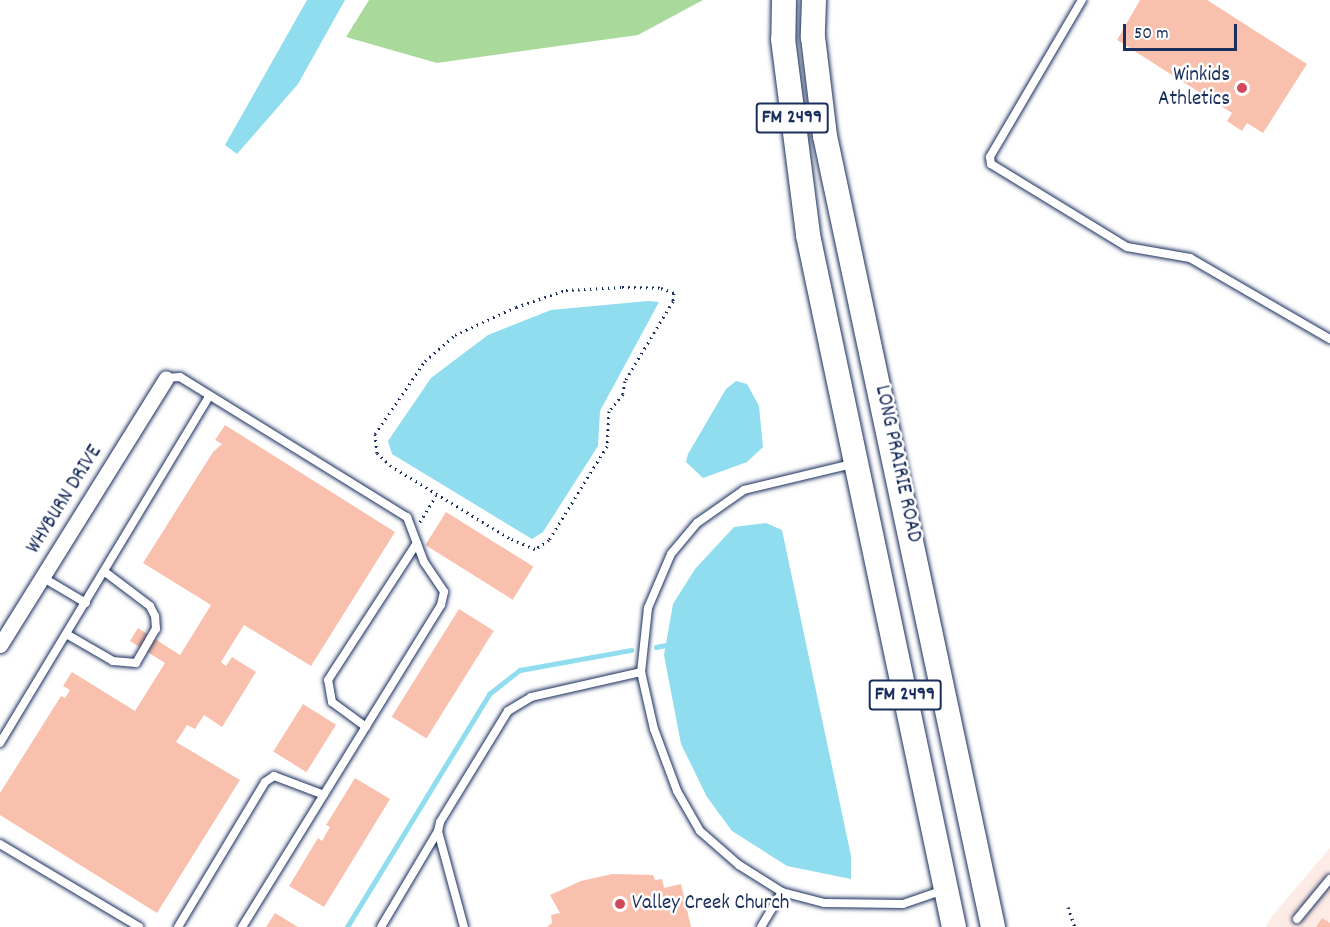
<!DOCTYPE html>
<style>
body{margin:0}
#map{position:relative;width:1330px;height:927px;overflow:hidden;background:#fff;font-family:Dekko,sans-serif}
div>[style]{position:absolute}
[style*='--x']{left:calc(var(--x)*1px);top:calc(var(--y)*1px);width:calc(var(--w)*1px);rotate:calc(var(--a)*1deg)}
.built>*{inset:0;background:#fdece6}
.green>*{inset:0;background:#a9da9c}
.water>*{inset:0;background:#8fddee}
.stream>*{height:4.5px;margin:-2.25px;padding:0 2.25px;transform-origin:2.25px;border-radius:2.25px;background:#8fddee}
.building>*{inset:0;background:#f9c1ad;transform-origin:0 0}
.path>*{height:3px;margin-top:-1.5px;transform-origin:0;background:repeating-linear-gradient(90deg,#1b2f5e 0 1.5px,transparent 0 6px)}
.roads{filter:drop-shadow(0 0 2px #1b2f5e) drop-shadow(0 0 2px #1b2f5e)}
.service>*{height:8px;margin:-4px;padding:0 4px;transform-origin:4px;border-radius:4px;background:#fff}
.minor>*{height:15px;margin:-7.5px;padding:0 7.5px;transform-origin:7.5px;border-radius:7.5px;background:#fff}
.primary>*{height:24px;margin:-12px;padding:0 12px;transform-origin:12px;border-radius:12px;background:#fff}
.dots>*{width:16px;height:16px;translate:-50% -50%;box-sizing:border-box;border:3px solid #fff;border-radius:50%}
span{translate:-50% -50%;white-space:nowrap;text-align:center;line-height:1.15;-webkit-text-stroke:5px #fff;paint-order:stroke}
.shield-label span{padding:2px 4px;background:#fff;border:2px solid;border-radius:4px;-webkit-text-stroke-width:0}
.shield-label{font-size:20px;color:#1b2f5e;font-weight:700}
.poi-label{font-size:21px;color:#1b2f5e}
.right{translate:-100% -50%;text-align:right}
.left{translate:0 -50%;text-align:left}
.street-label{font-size:21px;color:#1b2f5e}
.scale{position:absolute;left:1123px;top:24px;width:114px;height:27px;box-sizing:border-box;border:3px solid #1b2f5e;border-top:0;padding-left:8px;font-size:18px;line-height:21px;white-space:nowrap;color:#1b2f5e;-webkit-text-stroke:4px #fff;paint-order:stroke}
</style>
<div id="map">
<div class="built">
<div style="clip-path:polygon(1330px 848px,1330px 927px,1266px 927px,1272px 916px)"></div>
</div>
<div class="green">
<div style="clip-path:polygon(369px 0,703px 0,638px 35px,437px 63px,346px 37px)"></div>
</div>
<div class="water">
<div style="clip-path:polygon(307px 0,345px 0,298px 84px,237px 154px,225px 145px)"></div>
<div style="clip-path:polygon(648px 301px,659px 302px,600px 411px,598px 446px,543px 532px,532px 539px,392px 454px,388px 441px,431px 378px,488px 335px,551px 310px)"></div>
<div style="clip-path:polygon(736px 381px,747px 384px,759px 406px,763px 447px,747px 462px,703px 478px,686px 462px,688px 454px,726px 389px)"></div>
<div style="clip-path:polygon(766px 523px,782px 530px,851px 856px,851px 879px,787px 866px,732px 831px,707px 797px,681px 744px,664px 655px,673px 604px,695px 569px,734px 527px)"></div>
</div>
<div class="stream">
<div style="--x:656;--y:647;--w:10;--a:-11"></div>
<div style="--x:347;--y:927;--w:273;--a:-58.6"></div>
<div style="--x:489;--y:694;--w:39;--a:-38"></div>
<div style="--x:520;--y:670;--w:113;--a:-10.2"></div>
</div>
<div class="building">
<div style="clip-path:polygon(1140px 0,1207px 0,1307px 64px,1263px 133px,1247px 123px,1242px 131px,1227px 121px,1232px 113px,1117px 40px)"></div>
<div style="clip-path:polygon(225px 425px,395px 532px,311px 666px,244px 625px,221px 662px,226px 666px,232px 657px,256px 672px,222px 727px,204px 715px,195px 729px,187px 725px,176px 742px,240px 780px,157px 913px,0 815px,0 793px,61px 696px,65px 698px,70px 690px,63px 686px,72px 672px,135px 711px,165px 663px,130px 641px,138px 628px,180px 655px,211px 605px,143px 563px,213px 452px,222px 444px,215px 440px)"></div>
<div style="left:446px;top:512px;width:103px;height:39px;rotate:32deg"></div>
<div style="left:459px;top:609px;width:41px;height:127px;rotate:32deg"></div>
<div style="left:303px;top:704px;width:39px;height:56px;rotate:32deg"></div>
<div style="clip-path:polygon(355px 778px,390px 799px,324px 907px,289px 886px,318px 838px,322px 841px,330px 827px,326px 825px)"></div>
<div style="clip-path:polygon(612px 874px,653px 875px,655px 880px,662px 879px,664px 888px,681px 884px,691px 927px,547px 927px,552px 923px,551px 915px,560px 913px,550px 895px,581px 881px)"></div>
<div style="clip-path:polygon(275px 913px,298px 927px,266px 927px)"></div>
<div style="clip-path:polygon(1322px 918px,1330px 923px,1330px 927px,1316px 927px)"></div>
</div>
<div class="path">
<div style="--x:622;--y:287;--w:39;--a:1"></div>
<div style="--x:661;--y:288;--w:14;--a:21"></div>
<div style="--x:674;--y:293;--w:8;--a:97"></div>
<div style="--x:673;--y:301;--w:93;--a:121"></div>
<div style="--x:625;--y:381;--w:13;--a:99"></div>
<div style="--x:623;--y:394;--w:22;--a:129"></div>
<div style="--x:609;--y:411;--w:35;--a:93"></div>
<div style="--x:607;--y:446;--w:110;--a:121.7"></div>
<div style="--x:549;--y:540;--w:17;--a:147"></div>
<div style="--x:535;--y:549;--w:28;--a:-157"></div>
<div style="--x:509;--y:538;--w:138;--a:-148.6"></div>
<div style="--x:391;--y:466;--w:19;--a:-137"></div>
<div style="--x:377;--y:453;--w:19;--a:-96"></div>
<div style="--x:375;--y:434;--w:88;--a:-55.6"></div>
<div style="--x:425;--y:361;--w:40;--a:-41"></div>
<div style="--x:455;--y:335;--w:67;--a:-24.7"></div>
<div style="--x:516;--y:307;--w:53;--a:-18.8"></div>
<div style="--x:566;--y:290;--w:56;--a:-3.1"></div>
<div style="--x:420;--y:522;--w:31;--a:-59"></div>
<div style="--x:1068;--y:907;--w:21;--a:71"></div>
</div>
<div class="roads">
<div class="service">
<div style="--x:1082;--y:0;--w:182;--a:120.4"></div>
<div style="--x:990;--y:157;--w:7;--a:82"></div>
<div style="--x:991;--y:164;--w:159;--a:31.4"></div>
<div style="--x:1127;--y:247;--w:64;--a:9.9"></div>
<div style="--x:1190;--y:258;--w:162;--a:30.1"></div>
<div style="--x:166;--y:378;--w:14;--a:-4"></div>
<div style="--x:180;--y:377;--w:267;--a:31.7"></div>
<div style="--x:407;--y:517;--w:48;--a:69.3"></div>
<div style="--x:424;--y:562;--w:36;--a:56"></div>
<div style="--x:444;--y:592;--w:13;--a:103"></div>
<div style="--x:441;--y:605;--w:379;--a:121.7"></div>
<div style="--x:852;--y:464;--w:111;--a:166.5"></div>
<div style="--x:744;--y:490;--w:57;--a:144.9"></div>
<div style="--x:697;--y:523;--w:40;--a:130"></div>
<div style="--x:671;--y:554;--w:59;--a:113.1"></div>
<div style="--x:648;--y:608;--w:64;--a:96.2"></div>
<div style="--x:641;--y:672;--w:58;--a:77.2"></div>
<div style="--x:654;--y:729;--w:66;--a:69.6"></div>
<div style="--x:677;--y:791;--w:46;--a:60.1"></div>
<div style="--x:700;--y:831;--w:52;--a:41.1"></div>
<div style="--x:739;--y:865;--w:51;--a:32.1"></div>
<div style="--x:782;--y:892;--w:43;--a:14.7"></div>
<div style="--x:824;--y:903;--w:79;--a:0.7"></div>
<div style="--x:903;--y:904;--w:43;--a:-18.9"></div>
<div style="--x:42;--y:577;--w:51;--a:30.6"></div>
<div style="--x:68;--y:635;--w:52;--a:30"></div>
<div style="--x:113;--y:661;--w:23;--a:5"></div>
<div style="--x:136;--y:663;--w:39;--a:-60"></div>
<div style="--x:156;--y:629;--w:13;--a:-94"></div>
<div style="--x:155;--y:616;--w:11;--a:-117"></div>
<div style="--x:150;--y:606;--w:56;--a:-142.9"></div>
<div style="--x:366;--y:727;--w:42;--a:-143.7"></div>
<div style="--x:332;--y:702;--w:22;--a:-100"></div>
<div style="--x:328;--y:680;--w:163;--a:-57"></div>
<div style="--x:0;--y:743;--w:405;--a:-58.9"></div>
<div style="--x:0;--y:844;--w:162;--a:30.8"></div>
<div style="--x:1297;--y:919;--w:52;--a:-50.5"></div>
<div style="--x:178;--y:927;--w:169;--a:-59"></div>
<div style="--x:265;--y:782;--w:11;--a:-34"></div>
<div style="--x:274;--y:776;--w:53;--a:20.8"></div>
<div style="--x:381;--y:927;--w:112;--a:-59.3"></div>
<div style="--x:464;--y:927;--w:99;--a:-105.2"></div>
<div style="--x:438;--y:831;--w:9;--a:-77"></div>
<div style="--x:440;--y:822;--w:130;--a:-58.5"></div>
<div style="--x:508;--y:711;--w:27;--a:-31"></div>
<div style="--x:531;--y:697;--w:113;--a:-12.8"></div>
<div style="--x:761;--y:927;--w:41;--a:-59"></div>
</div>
<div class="minor">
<div style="--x:0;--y:645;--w:314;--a:-58.1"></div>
</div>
<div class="primary">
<div style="--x:784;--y:0;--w:39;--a:91"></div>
<div style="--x:783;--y:39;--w:198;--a:82.7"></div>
<div style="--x:808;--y:235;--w:707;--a:78.09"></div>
<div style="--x:814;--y:0;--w:37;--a:92"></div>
<div style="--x:813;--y:37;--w:100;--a:83.1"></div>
<div style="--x:825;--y:136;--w:809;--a:78.01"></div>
</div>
</div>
<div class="dots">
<div style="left:1242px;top:88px;background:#d1495b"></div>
<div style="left:620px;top:904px;background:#d1495b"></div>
</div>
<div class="shield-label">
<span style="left:792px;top:118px">FM 2499</span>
<span style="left:905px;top:695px">FM 2499</span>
</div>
<div class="poi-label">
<span class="right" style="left:1230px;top:88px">Winkids<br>Athletics</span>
<span class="left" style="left:632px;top:904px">Valley Creek Church</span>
</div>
<div class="street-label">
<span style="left:897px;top:464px;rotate:78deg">LONG PRAIRIE ROAD</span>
<span style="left:65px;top:500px;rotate:-58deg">WHYBURN DRIVE</span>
</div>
<div class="scale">50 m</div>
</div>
